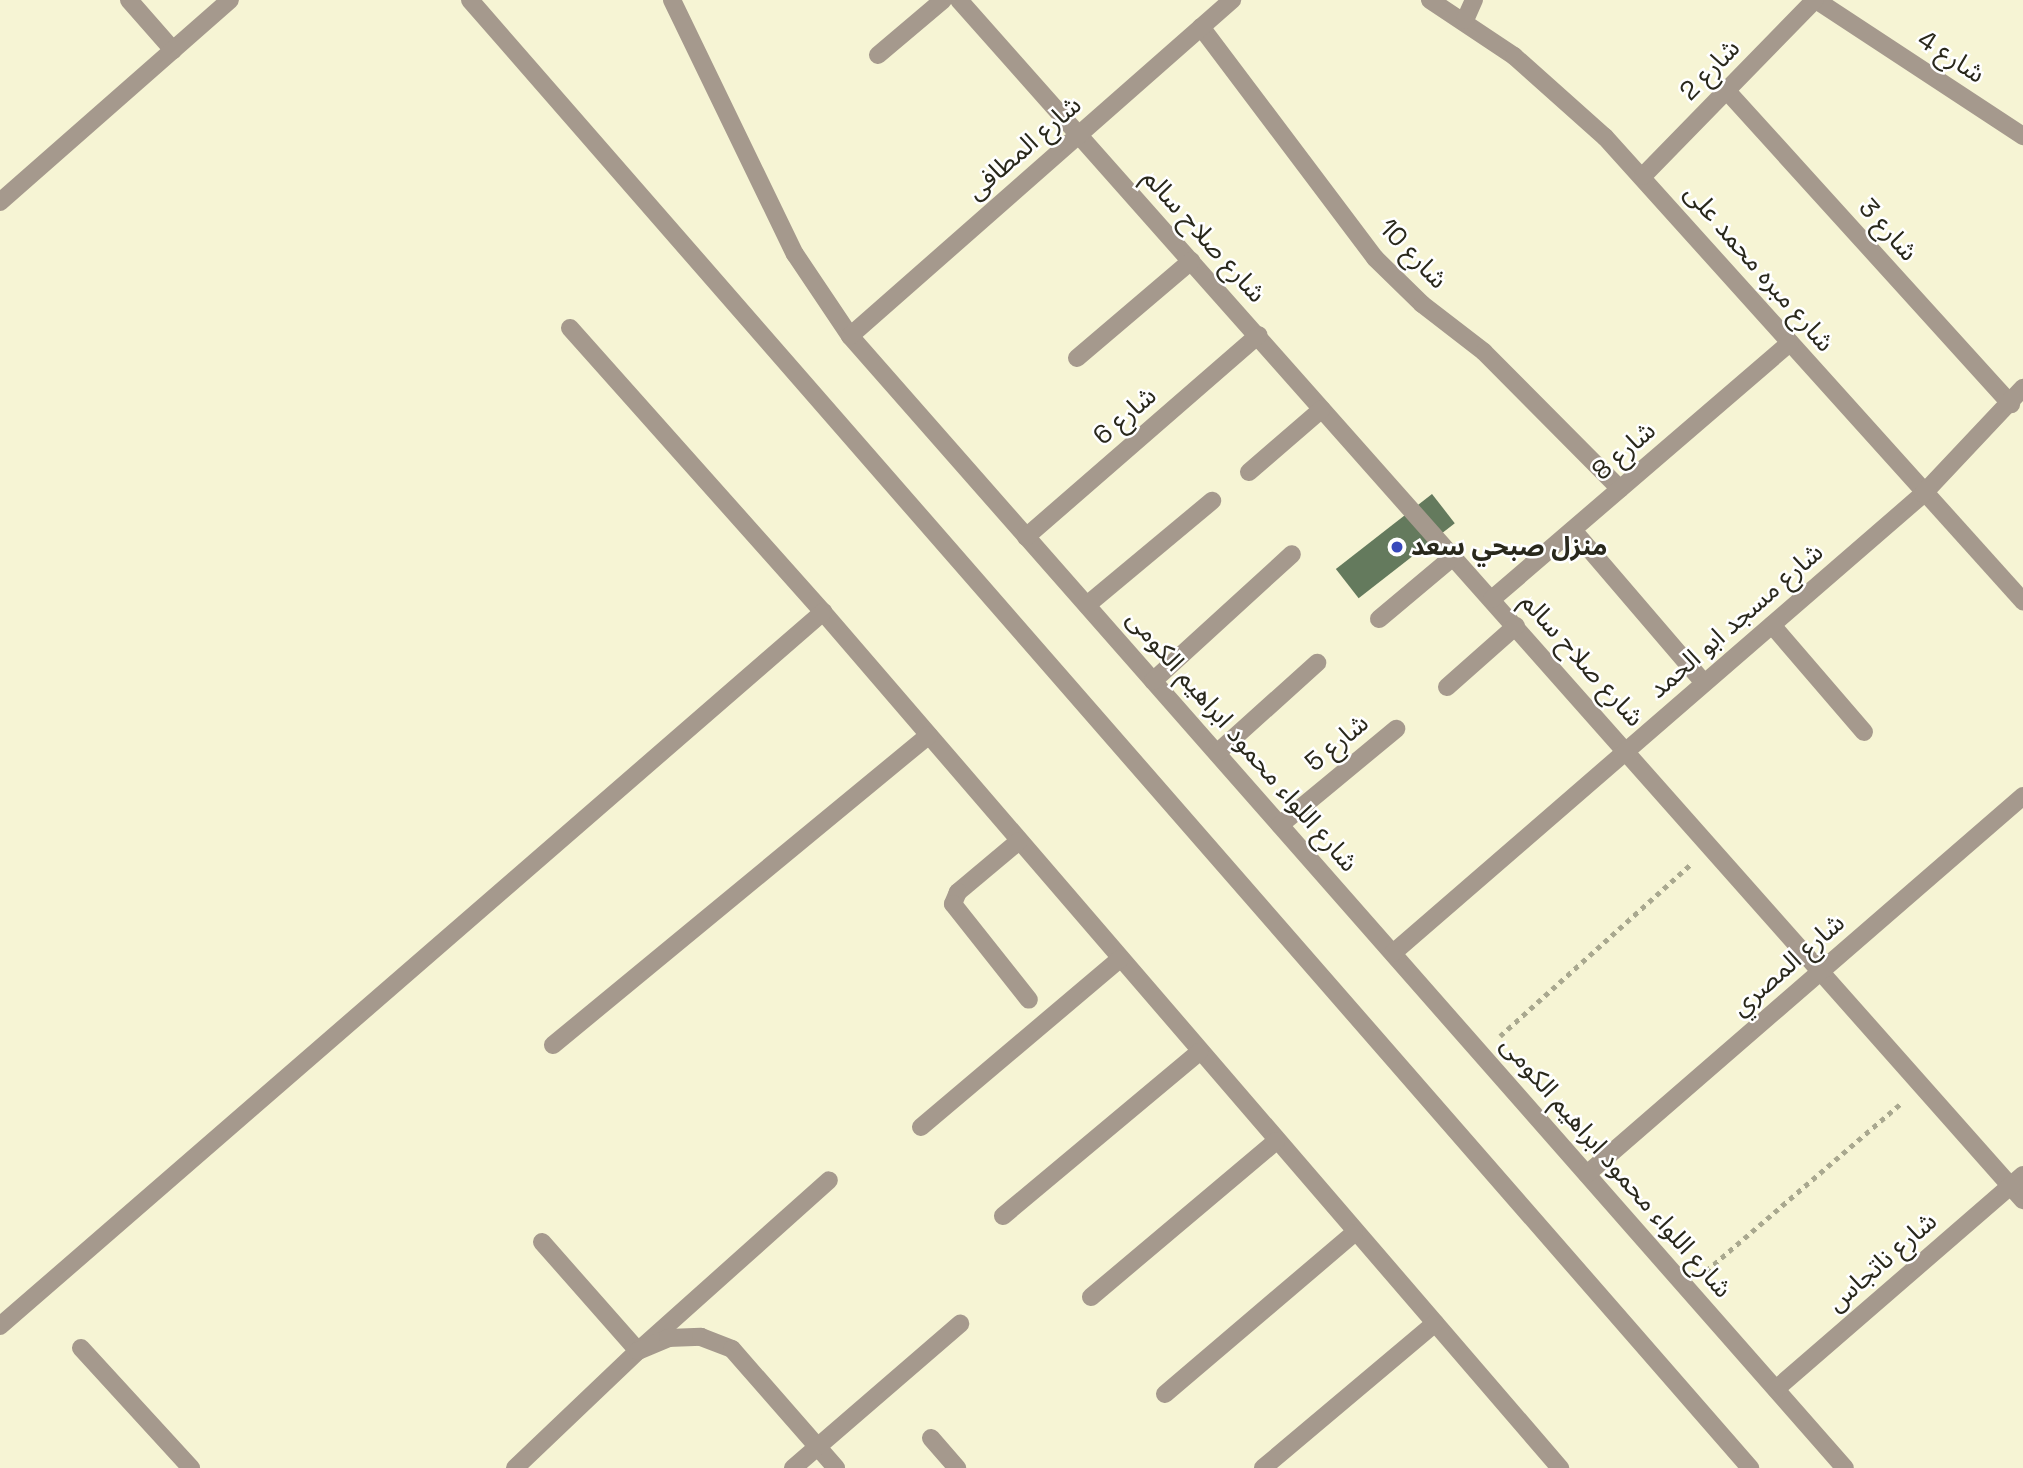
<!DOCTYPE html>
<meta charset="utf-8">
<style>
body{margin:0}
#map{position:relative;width:2023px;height:1468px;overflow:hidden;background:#f6f4d4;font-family:"Space Grotesk","Noto Sans Arabic",sans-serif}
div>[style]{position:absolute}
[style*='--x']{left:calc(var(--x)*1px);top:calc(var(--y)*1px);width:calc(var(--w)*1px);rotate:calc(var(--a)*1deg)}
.building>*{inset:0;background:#647a5d;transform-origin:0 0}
.path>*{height:4.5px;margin-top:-2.25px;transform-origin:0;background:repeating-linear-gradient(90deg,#a9a88f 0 5px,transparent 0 10px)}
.service>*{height:18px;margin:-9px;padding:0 9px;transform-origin:9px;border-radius:9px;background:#a5998d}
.minor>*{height:18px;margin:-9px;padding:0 9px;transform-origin:9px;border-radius:9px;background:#a5998d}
.dots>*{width:19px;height:19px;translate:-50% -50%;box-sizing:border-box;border:4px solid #fff;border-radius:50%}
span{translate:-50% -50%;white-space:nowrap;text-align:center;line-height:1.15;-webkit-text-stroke:5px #fff;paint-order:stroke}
.street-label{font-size:26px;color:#29281c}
.poi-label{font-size:26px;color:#29281c;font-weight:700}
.left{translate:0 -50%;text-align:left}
</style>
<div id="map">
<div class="building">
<div style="left:1432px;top:494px;width:37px;height:122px;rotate:52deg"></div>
</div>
<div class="path">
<div style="--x:1500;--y:1036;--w:257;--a:-42"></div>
<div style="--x:1706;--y:1271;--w:257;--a:-40.7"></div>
</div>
<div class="service">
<div style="--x:570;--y:328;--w:380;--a:48.3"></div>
<div style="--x:823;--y:612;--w:1130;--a:49.27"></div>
<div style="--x:1019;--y:841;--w:80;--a:140.1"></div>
<div style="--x:958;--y:892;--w:13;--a:113"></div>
<div style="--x:953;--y:904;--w:122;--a:51.6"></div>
<div style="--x:553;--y:1045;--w:487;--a:-39.5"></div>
<div style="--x:921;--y:1127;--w:260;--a:-40.2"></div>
<div style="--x:1003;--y:1216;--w:256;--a:-39.9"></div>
<div style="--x:542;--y:1242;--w:145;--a:48.6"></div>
<div style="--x:638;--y:1351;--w:256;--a:-41.8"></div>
<div style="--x:1091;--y:1297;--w:242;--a:-40.1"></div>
<div style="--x:0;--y:1326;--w:1090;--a:-40.94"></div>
<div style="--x:81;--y:1348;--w:163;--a:47.5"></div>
<div style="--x:1165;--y:1394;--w:248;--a:-40.4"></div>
<div style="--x:931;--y:1438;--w:40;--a:49"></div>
<div style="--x:515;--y:1468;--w:170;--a:-43.6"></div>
<div style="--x:638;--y:1351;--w:33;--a:-23"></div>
<div style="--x:668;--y:1338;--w:33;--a:-2"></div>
<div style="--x:701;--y:1337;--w:33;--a:21"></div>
<div style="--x:732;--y:1349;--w:158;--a:48.8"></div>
<div style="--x:793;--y:1468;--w:221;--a:-40.8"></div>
<div style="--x:1263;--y:1468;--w:225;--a:-40.1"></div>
</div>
<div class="minor">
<div style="--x:129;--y:0;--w:67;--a:48.7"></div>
<div style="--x:470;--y:0;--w:1948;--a:48.91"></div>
<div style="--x:672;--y:0;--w:282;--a:64.2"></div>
<div style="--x:795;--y:254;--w:99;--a:56.1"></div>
<div style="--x:850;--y:336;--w:1507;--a:48.69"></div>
<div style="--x:959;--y:0;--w:1604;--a:48.44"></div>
<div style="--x:1430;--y:0;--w:101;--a:33.7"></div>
<div style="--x:1514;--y:56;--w:122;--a:41.7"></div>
<div style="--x:1605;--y:137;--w:625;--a:47.99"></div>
<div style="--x:1816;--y:0;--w:248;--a:33.3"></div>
<div style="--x:1465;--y:20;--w:22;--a:-66"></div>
<div style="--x:1201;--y:27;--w:289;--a:53"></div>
<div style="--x:1375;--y:258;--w:66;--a:44.4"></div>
<div style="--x:1422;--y:304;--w:78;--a:37.7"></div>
<div style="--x:1484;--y:352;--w:193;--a:45.2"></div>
<div style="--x:878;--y:55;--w:85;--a:-40.2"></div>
<div style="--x:1727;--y:91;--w:423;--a:47.8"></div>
<div style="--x:1643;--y:176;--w:246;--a:-45.7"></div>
<div style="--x:0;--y:202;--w:306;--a:-41.3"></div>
<div style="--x:850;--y:336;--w:509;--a:-41.33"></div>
<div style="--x:1077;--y:358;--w:150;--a:-40.4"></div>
<div style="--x:1249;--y:472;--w:96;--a:-40.8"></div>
<div style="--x:1573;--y:530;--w:201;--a:49.4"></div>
<div style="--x:1026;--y:537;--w:308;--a:-41"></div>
<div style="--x:1492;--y:599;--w:393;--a:-40.7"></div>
<div style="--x:1087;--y:605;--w:163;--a:-39.8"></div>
<div style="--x:1379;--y:619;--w:98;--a:-40"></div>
<div style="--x:1772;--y:625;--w:141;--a:49.3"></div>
<div style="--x:1153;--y:681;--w:188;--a:-42.4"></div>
<div style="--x:1447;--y:687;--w:92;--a:-41.5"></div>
<div style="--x:1217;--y:753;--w:135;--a:-42"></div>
<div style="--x:1280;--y:825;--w:151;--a:-39.6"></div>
<div style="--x:1393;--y:953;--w:701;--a:-40.89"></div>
<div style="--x:1923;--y:494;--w:146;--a:-46.7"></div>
<div style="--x:1587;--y:1174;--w:577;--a:-40.92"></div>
<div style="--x:1776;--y:1389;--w:327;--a:-40.9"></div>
</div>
<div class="dots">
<div style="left:1397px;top:547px;background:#3748ba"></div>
</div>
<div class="street-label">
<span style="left:1951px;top:57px;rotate:33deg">شارع 4</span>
<span style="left:1710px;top:70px;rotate:-46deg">شارع 2</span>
<span style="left:1024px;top:148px;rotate:-41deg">شارع المطافى</span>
<span style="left:1888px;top:230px;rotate:48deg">شارع 3</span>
<span style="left:1204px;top:236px;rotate:48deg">شارع صلاح سالم</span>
<span style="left:1413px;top:254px;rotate:46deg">شارع 10</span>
<span style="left:1759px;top:268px;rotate:49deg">شارع مبره محمد على</span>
<span style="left:1125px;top:416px;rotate:-41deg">شارع 6</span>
<span style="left:1624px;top:451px;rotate:-41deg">شارع 8</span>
<span style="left:1736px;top:621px;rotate:-41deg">شارع مسجد ابو الحمد</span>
<span style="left:1582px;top:660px;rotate:48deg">شارع صلاح سالم</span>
<span style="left:1242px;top:741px;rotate:49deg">شارع اللواء محمود ابراهيم الكومى</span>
<span style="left:1337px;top:743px;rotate:-40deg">شارع 5</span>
<span style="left:1788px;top:965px;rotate:-41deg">شارع المصري</span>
<span style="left:1616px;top:1167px;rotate:49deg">شارع اللواء محمود ابراهيم الكومى</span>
<span style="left:1882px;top:1262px;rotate:-41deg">شارع ناتجاس</span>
</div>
<div class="poi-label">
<span class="left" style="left:1411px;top:547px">منزل صبحي سعد</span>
</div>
</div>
